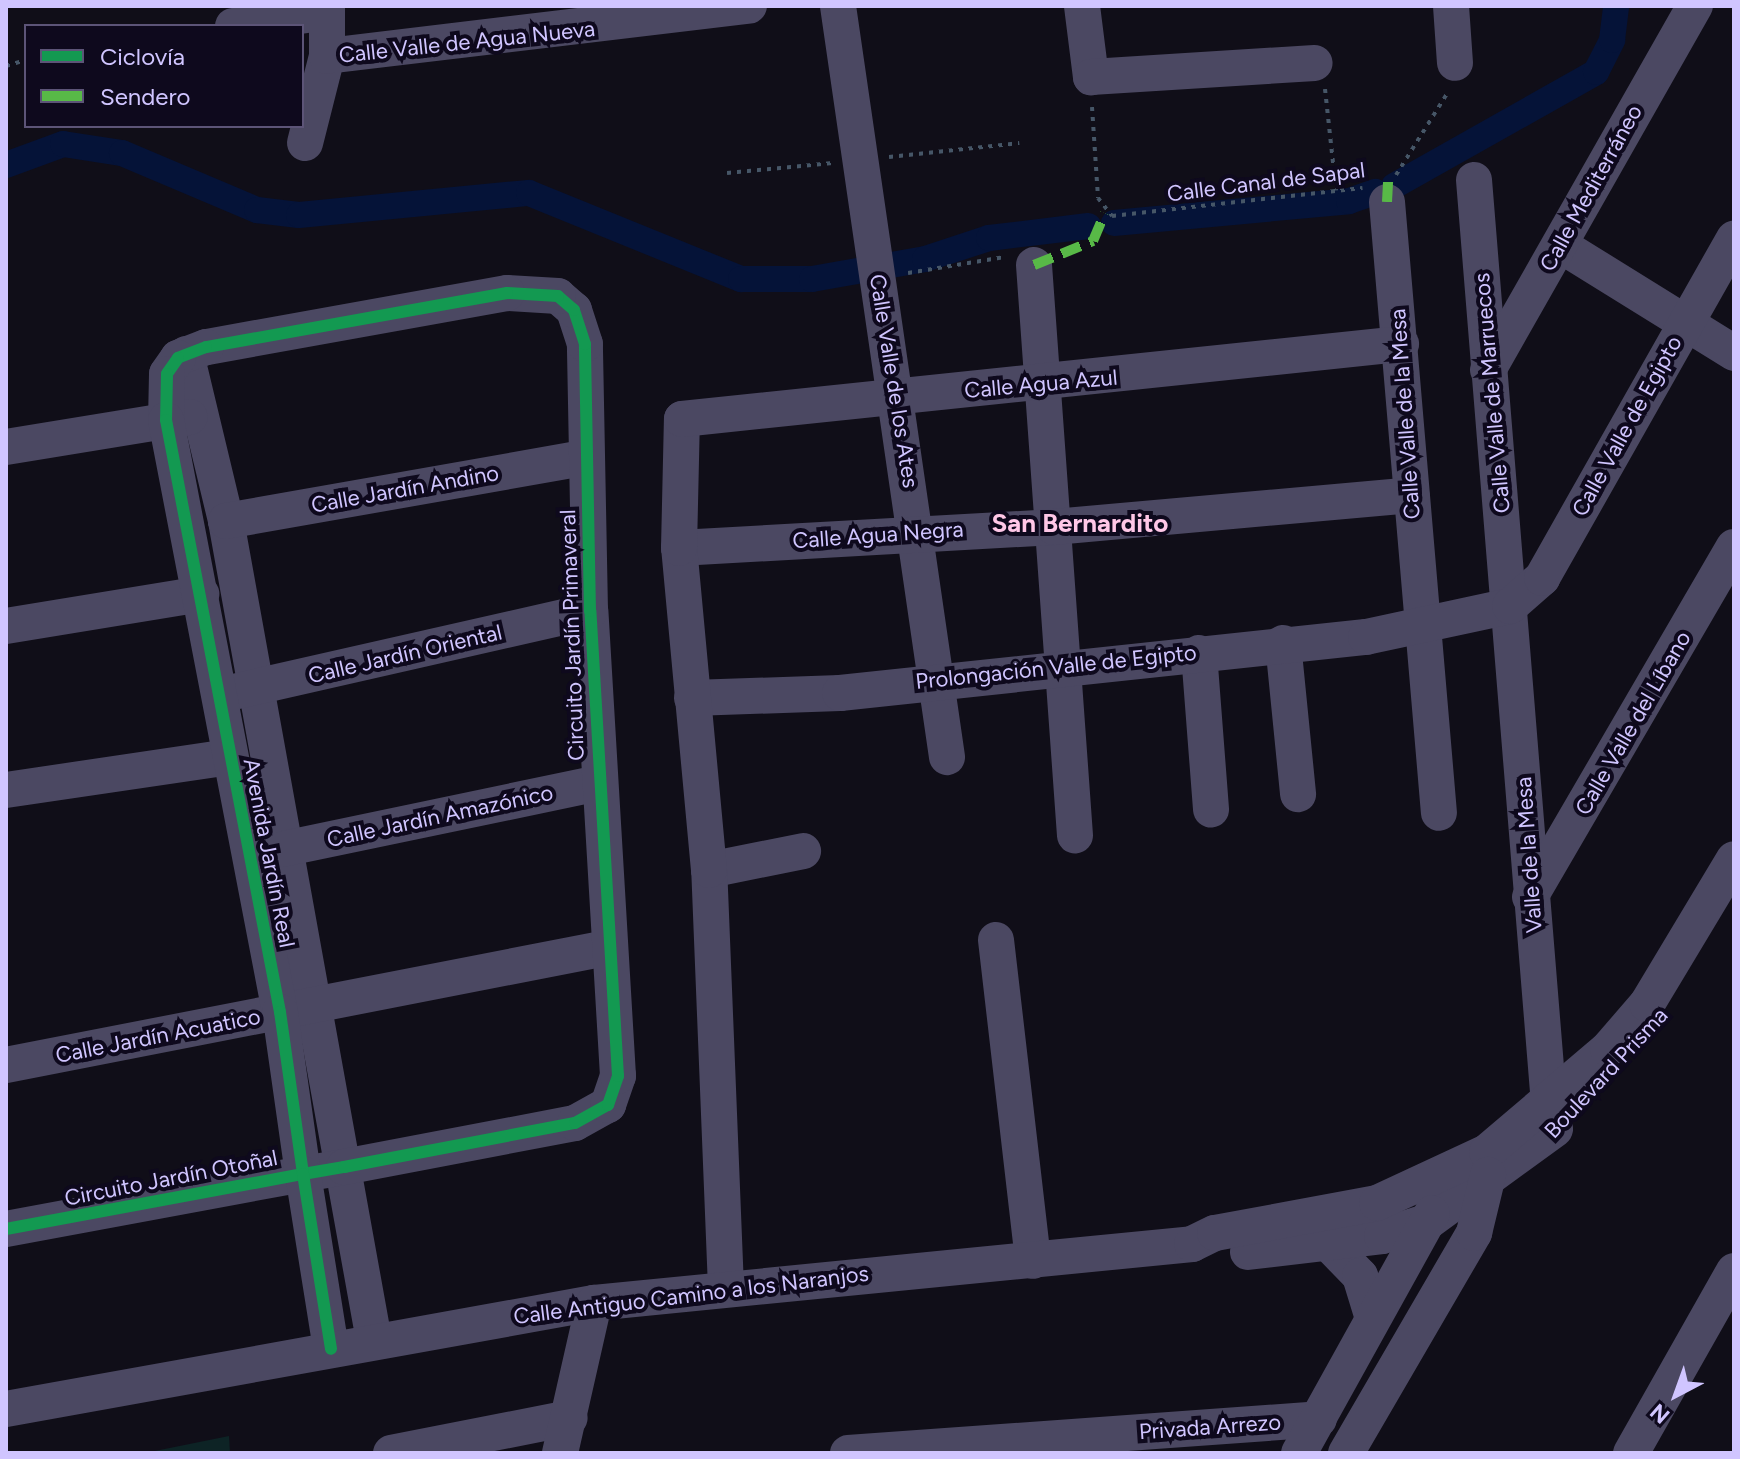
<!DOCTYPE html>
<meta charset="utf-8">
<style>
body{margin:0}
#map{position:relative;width:1740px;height:1459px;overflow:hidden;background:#100e18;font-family:Figtree,sans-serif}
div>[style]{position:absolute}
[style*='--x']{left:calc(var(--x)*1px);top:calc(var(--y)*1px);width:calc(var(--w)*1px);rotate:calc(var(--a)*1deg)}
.green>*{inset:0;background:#0d2325}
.canal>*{height:26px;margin:-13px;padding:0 13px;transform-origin:13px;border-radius:13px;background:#051338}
.path>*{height:4px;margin-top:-2px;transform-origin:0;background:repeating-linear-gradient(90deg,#465667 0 4px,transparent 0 10px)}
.minor>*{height:36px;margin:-18px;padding:0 18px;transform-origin:18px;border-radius:18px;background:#4b4862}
.quiet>*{height:10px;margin-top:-5px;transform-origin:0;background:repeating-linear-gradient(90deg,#58b947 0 20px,transparent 0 30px)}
.cycleway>*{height:12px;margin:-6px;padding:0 6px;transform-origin:6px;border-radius:6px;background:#139951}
span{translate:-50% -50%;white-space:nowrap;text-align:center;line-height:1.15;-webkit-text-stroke:8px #0e091d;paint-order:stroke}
.street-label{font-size:22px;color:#d0c5ff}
.quarter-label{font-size:26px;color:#ffc7e7;font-weight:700}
.frame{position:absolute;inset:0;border:8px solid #d0c5ff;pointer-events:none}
.legend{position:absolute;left:24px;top:24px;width:280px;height:104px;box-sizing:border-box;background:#0e091d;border:2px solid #5c5477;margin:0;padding:10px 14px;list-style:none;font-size:24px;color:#d0c5ff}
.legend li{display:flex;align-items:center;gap:16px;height:40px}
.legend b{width:40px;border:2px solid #5c5477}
.north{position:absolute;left:1636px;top:1355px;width:80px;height:80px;-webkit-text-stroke:6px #0e091d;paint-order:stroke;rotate:221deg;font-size:22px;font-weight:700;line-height:32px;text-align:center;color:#d0c5ff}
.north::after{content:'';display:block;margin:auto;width:28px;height:36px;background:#d0c5ff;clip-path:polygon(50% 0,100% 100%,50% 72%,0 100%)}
</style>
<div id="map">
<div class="green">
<div style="clip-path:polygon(229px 1436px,230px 1453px,145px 1453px)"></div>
</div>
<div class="canal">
<div style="--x:6;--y:165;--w:61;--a:-20.2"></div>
<div style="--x:63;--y:144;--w:60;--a:8.7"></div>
<div style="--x:122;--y:153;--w:147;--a:22.9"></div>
<div style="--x:257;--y:210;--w:42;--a:6.8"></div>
<div style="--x:299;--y:215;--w:231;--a:-5.5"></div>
<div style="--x:529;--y:193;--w:229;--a:22.1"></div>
<div style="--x:741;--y:279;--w:71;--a:0"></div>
<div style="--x:812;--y:279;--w:115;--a:-10"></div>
<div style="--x:925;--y:259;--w:67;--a:-18.2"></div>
<div style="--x:989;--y:238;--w:100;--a:-6.9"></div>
<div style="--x:1394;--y:186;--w:232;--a:-29.4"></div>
<div style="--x:1596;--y:72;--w:36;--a:-63"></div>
<div style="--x:1612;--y:40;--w:34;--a:-83"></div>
<div style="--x:1114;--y:223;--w:236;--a:-5.3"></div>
<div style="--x:1349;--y:201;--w:28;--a:-19"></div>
</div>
<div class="path">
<div style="--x:6;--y:66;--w:21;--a:-17"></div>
<div style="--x:1325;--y:89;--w:102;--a:83.8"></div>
<div style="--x:1092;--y:107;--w:91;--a:86.2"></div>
<div style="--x:1098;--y:198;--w:23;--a:52"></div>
<div style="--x:1112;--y:216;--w:252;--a:-6.4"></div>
<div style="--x:889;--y:157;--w:131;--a:-6.1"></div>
<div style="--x:727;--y:173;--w:106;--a:-5.4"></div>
<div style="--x:1396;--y:175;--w:98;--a:-57.9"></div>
<div style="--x:908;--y:273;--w:98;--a:-9.4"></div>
</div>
<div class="minor">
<div style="--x:838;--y:6;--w:759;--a:81.74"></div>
<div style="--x:1082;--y:6;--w:72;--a:82.8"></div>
<div style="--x:1091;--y:77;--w:224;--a:-3.6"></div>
<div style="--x:1451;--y:6;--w:57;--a:86"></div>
<div style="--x:233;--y:26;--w:95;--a:-8.5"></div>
<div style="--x:327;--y:56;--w:425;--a:-6.8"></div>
<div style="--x:305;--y:143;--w:90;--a:-75.8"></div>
<div style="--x:327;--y:56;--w:50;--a:-90"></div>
<div style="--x:1474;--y:180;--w:927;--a:85.36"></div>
<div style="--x:1387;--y:202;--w:613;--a:85.14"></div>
<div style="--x:1560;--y:245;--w:205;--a:31.8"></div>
<div style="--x:1034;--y:265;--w:572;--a:85.89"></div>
<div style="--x:186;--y:354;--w:172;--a:76.5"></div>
<div style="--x:226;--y:521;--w:832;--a:79.76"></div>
<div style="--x:1488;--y:370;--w:419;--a:-60.4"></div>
<div style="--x:6;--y:447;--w:186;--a:-9.3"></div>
<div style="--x:226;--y:521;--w:364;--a:-10"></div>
<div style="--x:679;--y:548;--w:376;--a:-3.2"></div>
<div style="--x:1054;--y:527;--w:359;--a:-5.1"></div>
<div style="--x:6;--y:626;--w:198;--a:-9.3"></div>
<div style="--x:1283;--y:643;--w:152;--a:84.3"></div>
<div style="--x:1199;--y:653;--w:157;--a:85.6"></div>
<div style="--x:229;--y:693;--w:370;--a:-12.8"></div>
<div style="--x:692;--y:698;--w:148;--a:-1.9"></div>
<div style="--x:840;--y:693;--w:529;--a:-6.08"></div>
<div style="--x:1366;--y:637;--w:147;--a:-12.1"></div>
<div style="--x:1510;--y:606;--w:43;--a:-41.2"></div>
<div style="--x:1542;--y:578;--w:390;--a:-60.5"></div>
<div style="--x:6;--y:790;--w:225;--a:-8.4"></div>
<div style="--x:283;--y:849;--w:322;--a:-11.8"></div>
<div style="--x:709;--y:870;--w:96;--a:-11.4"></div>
<div style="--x:1530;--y:897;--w:405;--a:-59.8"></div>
<div style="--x:996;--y:940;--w:323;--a:83.4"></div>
<div style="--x:6;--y:1065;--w:611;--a:-11.03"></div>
<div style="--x:6;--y:1229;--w:302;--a:-10.5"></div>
<div style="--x:303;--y:1174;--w:42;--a:-9.7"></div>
<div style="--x:344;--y:1167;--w:235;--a:-10.8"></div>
<div style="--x:575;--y:1123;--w:38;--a:-29"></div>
<div style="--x:608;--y:1105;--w:31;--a:-71"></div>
<div style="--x:618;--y:1076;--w:466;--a:-93.4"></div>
<div style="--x:590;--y:611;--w:267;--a:-91.1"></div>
<div style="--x:585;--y:344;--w:36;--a:-108"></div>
<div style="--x:574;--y:310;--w:21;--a:-139"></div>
<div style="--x:558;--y:296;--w:51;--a:-176.6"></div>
<div style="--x:507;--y:293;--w:306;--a:169.8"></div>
<div style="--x:206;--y:347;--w:30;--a:159"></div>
<div style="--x:178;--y:358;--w:19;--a:125"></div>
<div style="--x:167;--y:374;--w:46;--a:91.2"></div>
<div style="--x:166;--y:420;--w:603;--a:79.1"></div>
<div style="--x:280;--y:1012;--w:164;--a:81.9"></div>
<div style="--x:303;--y:1174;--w:177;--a:80.9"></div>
<div style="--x:1329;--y:1244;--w:45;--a:45.9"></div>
<div style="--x:1360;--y:1276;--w:39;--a:73"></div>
<div style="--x:1248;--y:1252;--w:135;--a:-6.8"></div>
<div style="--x:1382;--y:1236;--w:49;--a:-17.7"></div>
<div style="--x:1429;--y:1221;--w:156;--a:-36.1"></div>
<div style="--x:726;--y:1288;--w:418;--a:-92.3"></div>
<div style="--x:709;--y:870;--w:323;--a:-95.3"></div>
<div style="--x:679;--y:548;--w:129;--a:-88.7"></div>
<div style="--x:682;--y:419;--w:723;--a:-5.96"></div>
<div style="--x:6;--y:1409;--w:597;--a:-10.22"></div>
<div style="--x:594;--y:1303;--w:601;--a:-5.63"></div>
<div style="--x:1192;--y:1244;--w:25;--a:-26"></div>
<div style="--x:1215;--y:1233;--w:165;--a:-10.5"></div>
<div style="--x:1377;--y:1203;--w:121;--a:-24.9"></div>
<div style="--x:1487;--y:1152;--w:159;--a:-40.4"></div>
<div style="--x:1608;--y:1049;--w:60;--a:-49.1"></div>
<div style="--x:1647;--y:1004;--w:169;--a:-59"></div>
<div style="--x:391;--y:1453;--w:182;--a:-11.1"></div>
<div style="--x:560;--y:1453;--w:154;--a:-77.2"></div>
<div style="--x:848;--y:1453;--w:472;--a:-4.1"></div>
<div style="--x:1299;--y:1453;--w:274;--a:-61"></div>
<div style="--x:1346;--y:1453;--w:255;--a:-59.8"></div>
<div style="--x:1474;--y:1233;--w:60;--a:-76.4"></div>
<div style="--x:1631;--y:1453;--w:209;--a:-60.5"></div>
</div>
<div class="quiet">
<div style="--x:1387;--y:202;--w:21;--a:-87"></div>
<div style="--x:1034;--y:265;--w:64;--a:-22.1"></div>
<div style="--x:1093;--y:241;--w:30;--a:-67"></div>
</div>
<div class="cycleway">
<div style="--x:6;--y:1229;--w:302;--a:-10.5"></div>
<div style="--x:303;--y:1174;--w:42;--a:-9.7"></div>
<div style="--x:344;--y:1167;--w:235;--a:-10.8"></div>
<div style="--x:575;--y:1123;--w:38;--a:-29"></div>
<div style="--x:608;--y:1105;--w:31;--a:-71"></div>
<div style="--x:618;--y:1076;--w:466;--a:-93.4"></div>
<div style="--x:590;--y:611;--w:267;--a:-91.1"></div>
<div style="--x:585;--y:344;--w:36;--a:-108"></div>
<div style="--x:574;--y:310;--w:21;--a:-139"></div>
<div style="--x:558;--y:296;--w:51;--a:-176.6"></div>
<div style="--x:507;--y:293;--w:306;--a:169.8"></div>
<div style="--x:206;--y:347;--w:30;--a:159"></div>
<div style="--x:178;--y:358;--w:19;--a:125"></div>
<div style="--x:167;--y:374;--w:46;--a:91.2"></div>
<div style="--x:166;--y:420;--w:603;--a:79.1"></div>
<div style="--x:280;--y:1012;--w:164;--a:81.9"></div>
<div style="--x:303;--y:1174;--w:177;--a:80.9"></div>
</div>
<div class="street-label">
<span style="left:467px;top:42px;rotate:-6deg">Calle Valle de Agua Nueva</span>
<span style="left:1266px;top:182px;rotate:-7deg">Calle Canal de Sapal</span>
<span style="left:1591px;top:188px;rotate:-61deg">Calle Mediterráneo</span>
<span style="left:894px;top:381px;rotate:81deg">Calle Valle de los Ates</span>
<span style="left:1041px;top:384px;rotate:-5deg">Calle Agua Azul</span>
<span style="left:1492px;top:393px;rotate:-95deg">Calle Valle de Marruecos</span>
<span style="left:1405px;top:414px;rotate:-94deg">Calle Valle de la Mesa</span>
<span style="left:1627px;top:426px;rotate:-61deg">Calle Valle de Egipto</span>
<span style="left:405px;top:489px;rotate:-10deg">Calle Jardín Andino</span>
<span style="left:878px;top:535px;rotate:-4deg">Calle Agua Negra</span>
<span style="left:572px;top:635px;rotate:-92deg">Circuito Jardín Primaveral</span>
<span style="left:405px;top:654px;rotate:-13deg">Calle Jardín Oriental</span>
<span style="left:1056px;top:667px;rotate:-6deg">Prolongación Valle de Egipto</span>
<span style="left:1633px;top:723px;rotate:-60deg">Calle Valle del Líbano</span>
<span style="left:440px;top:816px;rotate:-12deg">Calle Jardín Amazónico</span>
<span style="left:269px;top:853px;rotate:79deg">Avenida Jardín Real</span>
<span style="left:1529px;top:855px;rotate:-94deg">Valle de la Mesa</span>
<span style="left:158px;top:1036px;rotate:-11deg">Calle Jardín Acuatico</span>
<span style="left:1606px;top:1073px;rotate:-47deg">Boulevard Prisma</span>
<span style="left:171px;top:1178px;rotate:-11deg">Circuito Jardín Otoñal</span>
<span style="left:691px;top:1295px;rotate:-7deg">Calle Antiguo Camino a los Naranjos</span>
<span style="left:1210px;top:1427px;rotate:-4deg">Privada Arrezo</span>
</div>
<div class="quarter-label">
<span style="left:1080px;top:524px">San Bernardito</span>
</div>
<div class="frame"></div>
<ul class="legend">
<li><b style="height:10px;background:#139951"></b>Ciclovía</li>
<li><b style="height:10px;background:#58b947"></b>Sendero</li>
</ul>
<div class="north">N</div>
</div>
